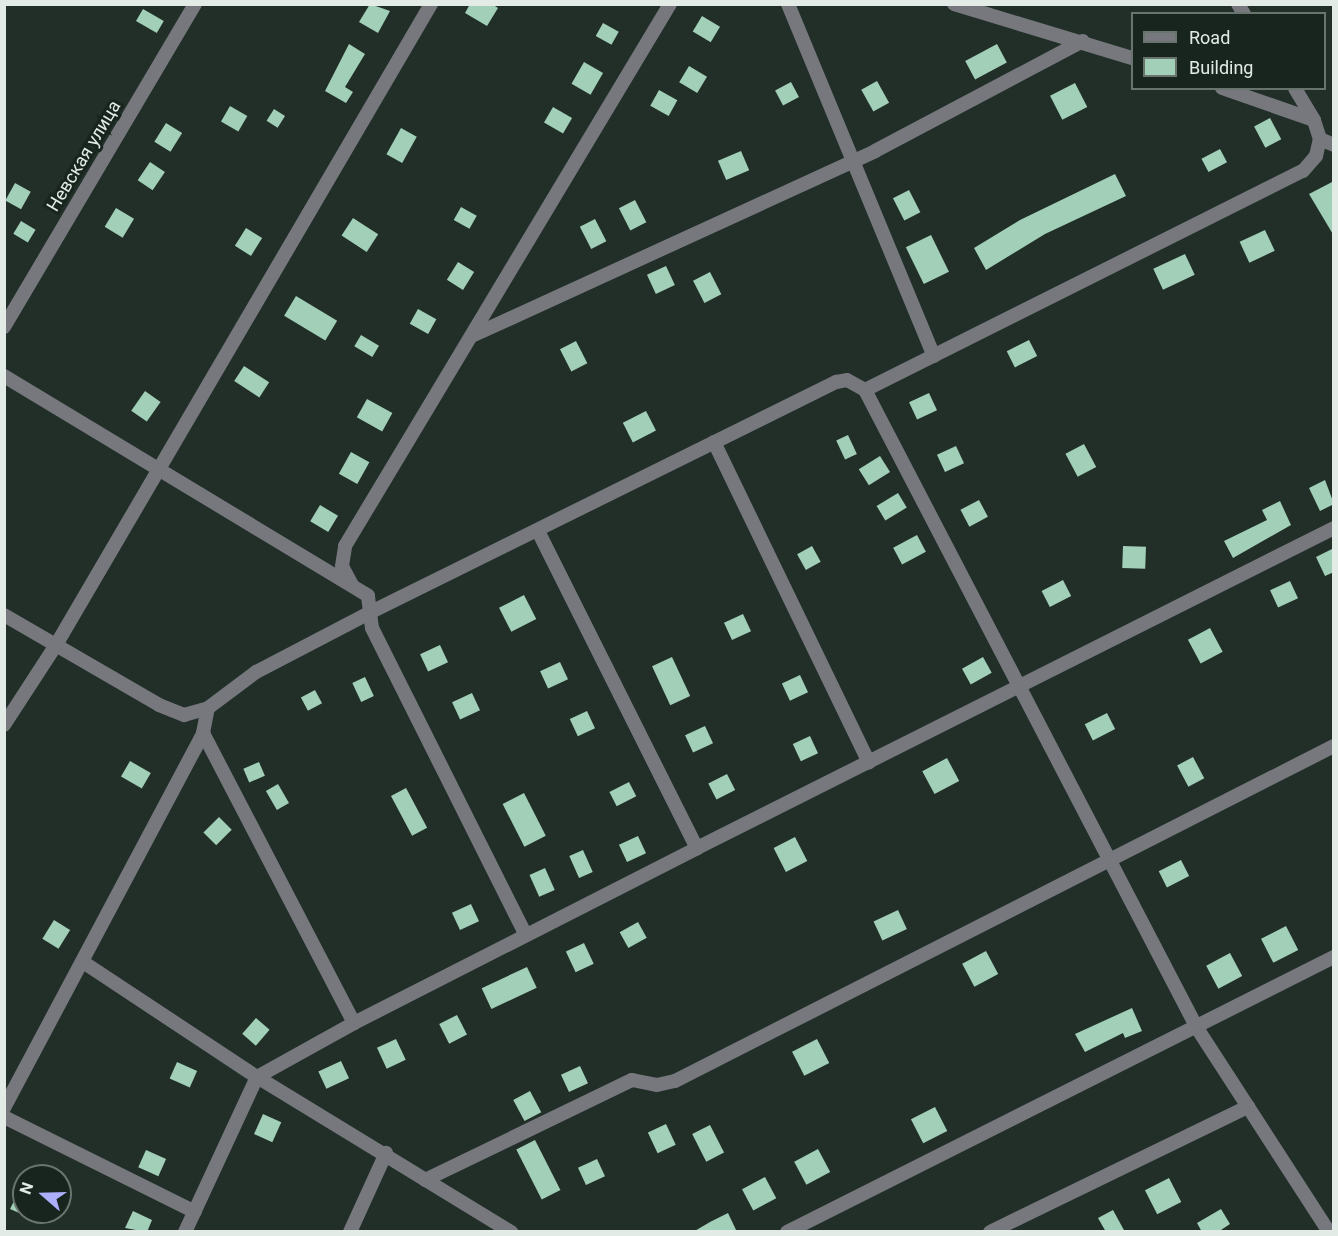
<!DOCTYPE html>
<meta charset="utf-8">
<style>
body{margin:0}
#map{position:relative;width:1338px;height:1236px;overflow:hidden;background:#212f28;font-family:Roboto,sans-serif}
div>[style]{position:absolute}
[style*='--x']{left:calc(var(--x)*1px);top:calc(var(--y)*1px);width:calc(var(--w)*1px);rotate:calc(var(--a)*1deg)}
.building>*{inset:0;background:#a1cfb7;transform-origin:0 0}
.minor>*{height:14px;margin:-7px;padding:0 7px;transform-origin:7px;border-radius:7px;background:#77787e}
span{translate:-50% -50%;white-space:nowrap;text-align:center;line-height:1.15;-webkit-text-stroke:6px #18251e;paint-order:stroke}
.street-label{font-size:18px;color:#e3ebe6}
.frame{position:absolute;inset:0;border:6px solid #e3ebe6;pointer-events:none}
.legend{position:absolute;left:1131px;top:12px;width:195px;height:78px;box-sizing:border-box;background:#18251e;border:2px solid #69746e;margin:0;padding:8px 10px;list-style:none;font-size:18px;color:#e3ebe6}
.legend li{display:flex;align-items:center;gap:12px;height:30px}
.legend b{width:30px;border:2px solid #69746e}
.north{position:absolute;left:12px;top:1164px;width:60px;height:60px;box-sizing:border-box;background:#18251e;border:2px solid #69746e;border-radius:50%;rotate:290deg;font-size:16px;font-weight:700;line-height:24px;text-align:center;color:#e3ebe6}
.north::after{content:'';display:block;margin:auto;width:21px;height:27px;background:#adaffb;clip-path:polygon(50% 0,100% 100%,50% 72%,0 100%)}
</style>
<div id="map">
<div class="building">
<div style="clip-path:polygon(370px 4px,390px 11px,378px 33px,359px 22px)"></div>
<div style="clip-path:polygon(470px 4px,492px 4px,498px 8px,487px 26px,465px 13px)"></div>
<div style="left:143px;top:9px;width:24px;height:14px;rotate:30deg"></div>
<div style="left:702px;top:16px;width:21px;height:18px;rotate:31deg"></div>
<div style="left:603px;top:23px;width:18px;height:15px;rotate:29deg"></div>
<div style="clip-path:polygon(349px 44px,365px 54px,345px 87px,353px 92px,346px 103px,325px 91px)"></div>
<div style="left:997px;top:44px;width:21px;height:36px;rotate:62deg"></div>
<div style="left:584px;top:62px;width:22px;height:25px;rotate:30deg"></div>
<div style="left:689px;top:66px;width:21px;height:19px;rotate:31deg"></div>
<div style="left:877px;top:81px;width:25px;height:18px;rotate:61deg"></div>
<div style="left:791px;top:82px;width:17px;height:18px;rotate:62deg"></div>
<div style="left:1075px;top:83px;width:27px;height:28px;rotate:63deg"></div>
<div style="left:659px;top:90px;width:21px;height:18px;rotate:29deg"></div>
<div style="left:230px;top:106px;width:20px;height:18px;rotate:30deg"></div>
<div style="left:553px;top:107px;width:22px;height:18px;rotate:30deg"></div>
<div style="left:274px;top:109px;width:13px;height:14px;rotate:32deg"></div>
<div style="left:1270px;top:118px;width:24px;height:18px;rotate:62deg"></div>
<div style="left:166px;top:123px;width:19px;height:22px;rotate:32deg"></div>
<div style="left:401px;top:128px;width:18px;height:30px;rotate:29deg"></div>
<div style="left:1220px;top:149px;width:15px;height:21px;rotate:62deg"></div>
<div style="left:741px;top:151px;width:21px;height:25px;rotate:67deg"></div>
<div style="left:150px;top:162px;width:18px;height:22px;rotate:34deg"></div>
<div style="clip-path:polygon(1115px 174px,1126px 196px,1045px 234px,986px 270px,974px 248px,1020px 220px)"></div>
<div style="clip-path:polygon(1334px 181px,1334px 236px,1309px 194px)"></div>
<div style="left:15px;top:183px;width:18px;height:20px;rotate:29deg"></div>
<div style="left:909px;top:190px;width:25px;height:18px;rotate:63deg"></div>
<div style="left:635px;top:200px;width:25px;height:18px;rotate:63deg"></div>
<div style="left:461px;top:207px;width:18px;height:15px;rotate:29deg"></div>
<div style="left:116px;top:208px;width:21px;height:22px;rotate:31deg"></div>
<div style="left:353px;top:218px;width:30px;height:21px;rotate:33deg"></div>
<div style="left:595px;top:219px;width:25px;height:17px;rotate:63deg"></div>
<div style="left:21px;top:221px;width:17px;height:15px;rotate:31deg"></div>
<div style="left:246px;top:228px;width:19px;height:21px;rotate:32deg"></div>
<div style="left:1265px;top:230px;width:23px;height:28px;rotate:65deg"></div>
<div style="left:931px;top:235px;width:41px;height:28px;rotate:64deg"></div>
<div style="left:1185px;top:254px;width:23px;height:35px;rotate:65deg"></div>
<div style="left:458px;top:262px;width:19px;height:21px;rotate:32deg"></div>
<div style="left:666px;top:266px;width:21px;height:21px;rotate:65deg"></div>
<div style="left:710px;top:272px;width:25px;height:19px;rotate:63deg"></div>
<div style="left:296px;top:296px;width:48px;height:23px;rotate:31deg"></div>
<div style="left:418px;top:309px;width:21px;height:17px;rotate:29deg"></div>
<div style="left:361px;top:335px;width:21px;height:13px;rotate:31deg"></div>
<div style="left:1029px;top:340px;width:18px;height:25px;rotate:63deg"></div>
<div style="left:576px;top:341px;width:25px;height:18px;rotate:63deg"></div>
<div style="left:244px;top:366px;width:30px;height:18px;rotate:33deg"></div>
<div style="left:145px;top:391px;width:19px;height:24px;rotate:35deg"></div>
<div style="left:929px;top:393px;width:19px;height:22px;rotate:65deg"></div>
<div style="left:367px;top:399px;width:29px;height:21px;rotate:29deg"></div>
<div style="left:646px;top:411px;width:22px;height:26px;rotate:63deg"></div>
<div style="left:848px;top:435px;width:21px;height:13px;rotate:65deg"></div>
<div style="left:1084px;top:444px;width:26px;height:21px;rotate:62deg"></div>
<div style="left:956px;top:446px;width:19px;height:21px;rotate:65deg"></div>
<div style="left:351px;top:452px;width:21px;height:25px;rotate:29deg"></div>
<div style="left:880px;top:456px;width:19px;height:25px;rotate:58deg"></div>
<div style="clip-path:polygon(1325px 480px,1334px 504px,1320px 511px,1309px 488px)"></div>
<div style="left:898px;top:493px;width:17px;height:25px;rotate:59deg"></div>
<div style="left:979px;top:500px;width:19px;height:21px;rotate:62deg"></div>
<div style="clip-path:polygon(1280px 501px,1291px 525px,1233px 558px,1224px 541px,1267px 520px,1262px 510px)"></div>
<div style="left:320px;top:505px;width:21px;height:19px;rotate:31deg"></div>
<div style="left:917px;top:535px;width:19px;height:27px;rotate:62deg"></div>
<div style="left:812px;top:546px;width:18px;height:17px;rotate:61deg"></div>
<div style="left:1123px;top:546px;width:23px;height:22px;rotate:2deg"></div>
<div style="clip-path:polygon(1334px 548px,1334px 572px,1325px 576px,1316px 557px)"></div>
<div style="left:1063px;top:580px;width:18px;height:24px;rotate:63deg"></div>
<div style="left:1290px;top:581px;width:19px;height:22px;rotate:65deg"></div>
<div style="left:524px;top:595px;width:27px;height:28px;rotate:63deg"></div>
<div style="left:743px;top:614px;width:19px;height:21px;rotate:65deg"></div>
<div style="left:1210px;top:628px;width:27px;height:25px;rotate:62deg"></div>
<div style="left:440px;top:645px;width:19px;height:22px;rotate:65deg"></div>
<div style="left:672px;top:657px;width:43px;height:22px;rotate:65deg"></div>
<div style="left:983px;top:657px;width:18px;height:24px;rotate:61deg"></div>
<div style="left:560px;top:662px;width:19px;height:22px;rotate:65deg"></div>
<div style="left:800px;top:675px;width:19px;height:20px;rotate:65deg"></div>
<div style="left:365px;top:677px;width:21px;height:14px;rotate:65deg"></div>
<div style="left:315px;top:690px;width:15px;height:16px;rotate:62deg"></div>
<div style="left:472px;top:693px;width:19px;height:22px;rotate:65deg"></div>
<div style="left:587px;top:711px;width:19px;height:19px;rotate:65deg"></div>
<div style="left:1107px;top:713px;width:18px;height:25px;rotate:63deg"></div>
<div style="left:705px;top:726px;width:19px;height:22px;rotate:65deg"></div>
<div style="left:810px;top:736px;width:19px;height:19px;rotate:65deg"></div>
<div style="left:1193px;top:757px;width:24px;height:18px;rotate:62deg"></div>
<div style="left:947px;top:758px;width:26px;height:28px;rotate:62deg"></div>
<div style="left:130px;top:761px;width:24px;height:18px;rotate:30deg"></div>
<div style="left:259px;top:762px;width:15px;height:17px;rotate:67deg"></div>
<div style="left:727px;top:774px;width:18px;height:21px;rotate:63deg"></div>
<div style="left:629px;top:782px;width:16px;height:22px;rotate:63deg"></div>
<div style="left:278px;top:784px;width:22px;height:14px;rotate:60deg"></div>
<div style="left:406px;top:788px;width:45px;height:17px;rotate:62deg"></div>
<div style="left:524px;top:793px;width:48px;height:24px;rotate:63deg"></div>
<div style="left:219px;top:817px;width:18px;height:22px;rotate:45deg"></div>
<div style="left:638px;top:836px;width:19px;height:21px;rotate:65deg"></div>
<div style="left:795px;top:837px;width:27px;height:24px;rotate:63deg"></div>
<div style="left:583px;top:850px;width:24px;height:15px;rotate:66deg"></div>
<div style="left:1181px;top:860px;width:18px;height:25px;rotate:63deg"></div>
<div style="left:545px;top:868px;width:24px;height:17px;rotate:66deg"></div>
<div style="left:471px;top:904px;width:19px;height:21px;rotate:65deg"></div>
<div style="left:898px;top:910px;width:21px;height:27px;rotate:65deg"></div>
<div style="left:54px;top:920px;width:19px;height:22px;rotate:32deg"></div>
<div style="left:638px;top:922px;width:18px;height:21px;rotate:61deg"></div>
<div style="left:1286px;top:926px;width:27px;height:28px;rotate:63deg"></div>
<div style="left:584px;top:943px;width:23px;height:20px;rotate:65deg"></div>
<div style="left:986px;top:951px;width:26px;height:27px;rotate:62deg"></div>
<div style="left:1230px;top:953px;width:26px;height:27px;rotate:62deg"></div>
<div style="left:527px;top:967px;width:23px;height:50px;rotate:65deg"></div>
<div style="clip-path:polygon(1132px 1008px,1142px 1031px,1125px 1038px,1123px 1033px,1085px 1052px,1075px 1034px)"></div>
<div style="left:457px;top:1015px;width:22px;height:20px;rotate:63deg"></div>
<div style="left:256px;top:1018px;width:18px;height:21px;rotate:41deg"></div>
<div style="left:396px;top:1039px;width:23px;height:21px;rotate:65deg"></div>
<div style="left:817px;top:1039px;width:27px;height:28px;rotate:63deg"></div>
<div style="left:341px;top:1061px;width:19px;height:25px;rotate:65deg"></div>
<div style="left:177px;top:1062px;width:22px;height:18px;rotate:24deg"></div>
<div style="left:580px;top:1066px;width:19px;height:21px;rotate:65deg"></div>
<div style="left:530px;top:1091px;width:24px;height:19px;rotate:62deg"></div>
<div style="left:935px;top:1107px;width:27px;height:27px;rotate:63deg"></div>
<div style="left:263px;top:1114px;width:20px;height:22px;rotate:24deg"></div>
<div style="left:666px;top:1124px;width:23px;height:20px;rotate:65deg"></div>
<div style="left:710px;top:1125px;width:31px;height:20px;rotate:63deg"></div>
<div style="left:535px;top:1140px;width:56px;height:21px;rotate:63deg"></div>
<div style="left:818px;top:1149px;width:26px;height:27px;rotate:62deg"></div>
<div style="left:146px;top:1150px;width:22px;height:19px;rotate:24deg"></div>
<div style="left:597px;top:1159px;width:19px;height:21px;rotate:65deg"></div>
<div style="left:765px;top:1177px;width:24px;height:26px;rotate:62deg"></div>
<div style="left:1169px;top:1178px;width:27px;height:27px;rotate:63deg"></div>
<div style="clip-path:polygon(24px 1181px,24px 1215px,10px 1209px)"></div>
<div style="clip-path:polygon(1221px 1209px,1230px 1224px,1218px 1232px,1202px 1232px,1197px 1223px)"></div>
<div style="clip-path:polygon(1113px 1210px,1125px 1232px,1106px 1232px,1098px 1218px)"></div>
<div style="clip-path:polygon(133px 1211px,152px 1220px,147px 1232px,125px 1228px)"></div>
<div style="clip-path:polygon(728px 1213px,737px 1232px,693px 1232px,710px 1222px)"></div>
</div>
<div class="minor">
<div style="--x:788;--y:4;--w:381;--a:67.5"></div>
<div style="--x:954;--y:4;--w:186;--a:16.9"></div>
<div style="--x:1238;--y:4;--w:12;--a:59"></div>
<div style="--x:1222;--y:88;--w:97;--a:19.2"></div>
<div style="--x:1320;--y:139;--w:15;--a:23"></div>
<div style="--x:4;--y:327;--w:375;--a:-59.4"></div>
<div style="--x:474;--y:335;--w:441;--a:-24.6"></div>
<div style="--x:875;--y:151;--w:235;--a:-27.9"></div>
<div style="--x:4;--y:376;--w:425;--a:31.1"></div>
<div style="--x:368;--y:596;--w:32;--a:83"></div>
<div style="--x:372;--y:628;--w:343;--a:63.4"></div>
<div style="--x:865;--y:390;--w:490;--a:-26.6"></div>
<div style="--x:1303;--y:171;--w:20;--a:-49"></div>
<div style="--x:1316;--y:156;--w:17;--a:-77"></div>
<div style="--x:1320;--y:139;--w:20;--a:-108"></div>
<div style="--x:1314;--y:120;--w:37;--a:-121"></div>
<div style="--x:714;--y:442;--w:356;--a:64.2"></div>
<div style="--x:538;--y:531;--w:355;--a:63.4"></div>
<div style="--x:352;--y:585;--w:21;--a:-118"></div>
<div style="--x:342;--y:566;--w:20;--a:-81"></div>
<div style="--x:345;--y:546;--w:632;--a:-59.05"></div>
<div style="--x:4;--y:615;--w:179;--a:30.1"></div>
<div style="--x:159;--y:705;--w:27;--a:22"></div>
<div style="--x:184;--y:715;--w:25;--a:-16"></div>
<div style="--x:4;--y:725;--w:95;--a:-57"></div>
<div style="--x:56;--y:645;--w:743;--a:-59.67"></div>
<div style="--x:203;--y:733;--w:327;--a:62.5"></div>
<div style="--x:83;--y:962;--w:209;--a:33.5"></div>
<div style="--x:257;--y:1077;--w:298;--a:31.4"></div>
<div style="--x:4;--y:1108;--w:425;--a:-62"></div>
<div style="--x:203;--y:733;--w:25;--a:-79"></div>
<div style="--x:208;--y:708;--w:60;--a:-36.9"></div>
<div style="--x:256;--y:672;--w:132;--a:-27.5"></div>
<div style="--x:373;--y:611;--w:517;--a:-26.32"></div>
<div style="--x:836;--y:382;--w:11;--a:-10"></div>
<div style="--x:847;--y:380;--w:21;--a:29"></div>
<div style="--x:865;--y:390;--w:719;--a:62.51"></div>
<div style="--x:1197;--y:1028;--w:243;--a:57.1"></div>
<div style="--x:4;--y:1117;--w:213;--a:26.4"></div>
<div style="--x:425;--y:1180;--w:230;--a:-25.8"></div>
<div style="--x:632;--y:1080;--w:25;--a:11"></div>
<div style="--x:657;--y:1085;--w:18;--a:-13"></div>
<div style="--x:675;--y:1081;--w:739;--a:-26.95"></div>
<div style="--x:185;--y:1232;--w:171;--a:-65.1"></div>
<div style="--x:257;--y:1077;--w:111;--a:-29.1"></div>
<div style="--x:354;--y:1023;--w:385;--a:-27"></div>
<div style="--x:697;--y:848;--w:713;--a:-26.67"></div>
<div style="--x:350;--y:1232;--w:87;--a:-65.5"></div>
<div style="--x:787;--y:1232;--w:612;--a:-26.69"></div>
<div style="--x:990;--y:1232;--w:287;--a:-25.9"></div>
</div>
<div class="street-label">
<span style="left:84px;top:156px;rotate:-59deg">Невская улица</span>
</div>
<div class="frame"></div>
<ul class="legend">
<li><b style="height:8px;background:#77787e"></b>Road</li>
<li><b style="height:16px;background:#a1cfb7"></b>Building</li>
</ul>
<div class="north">N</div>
</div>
